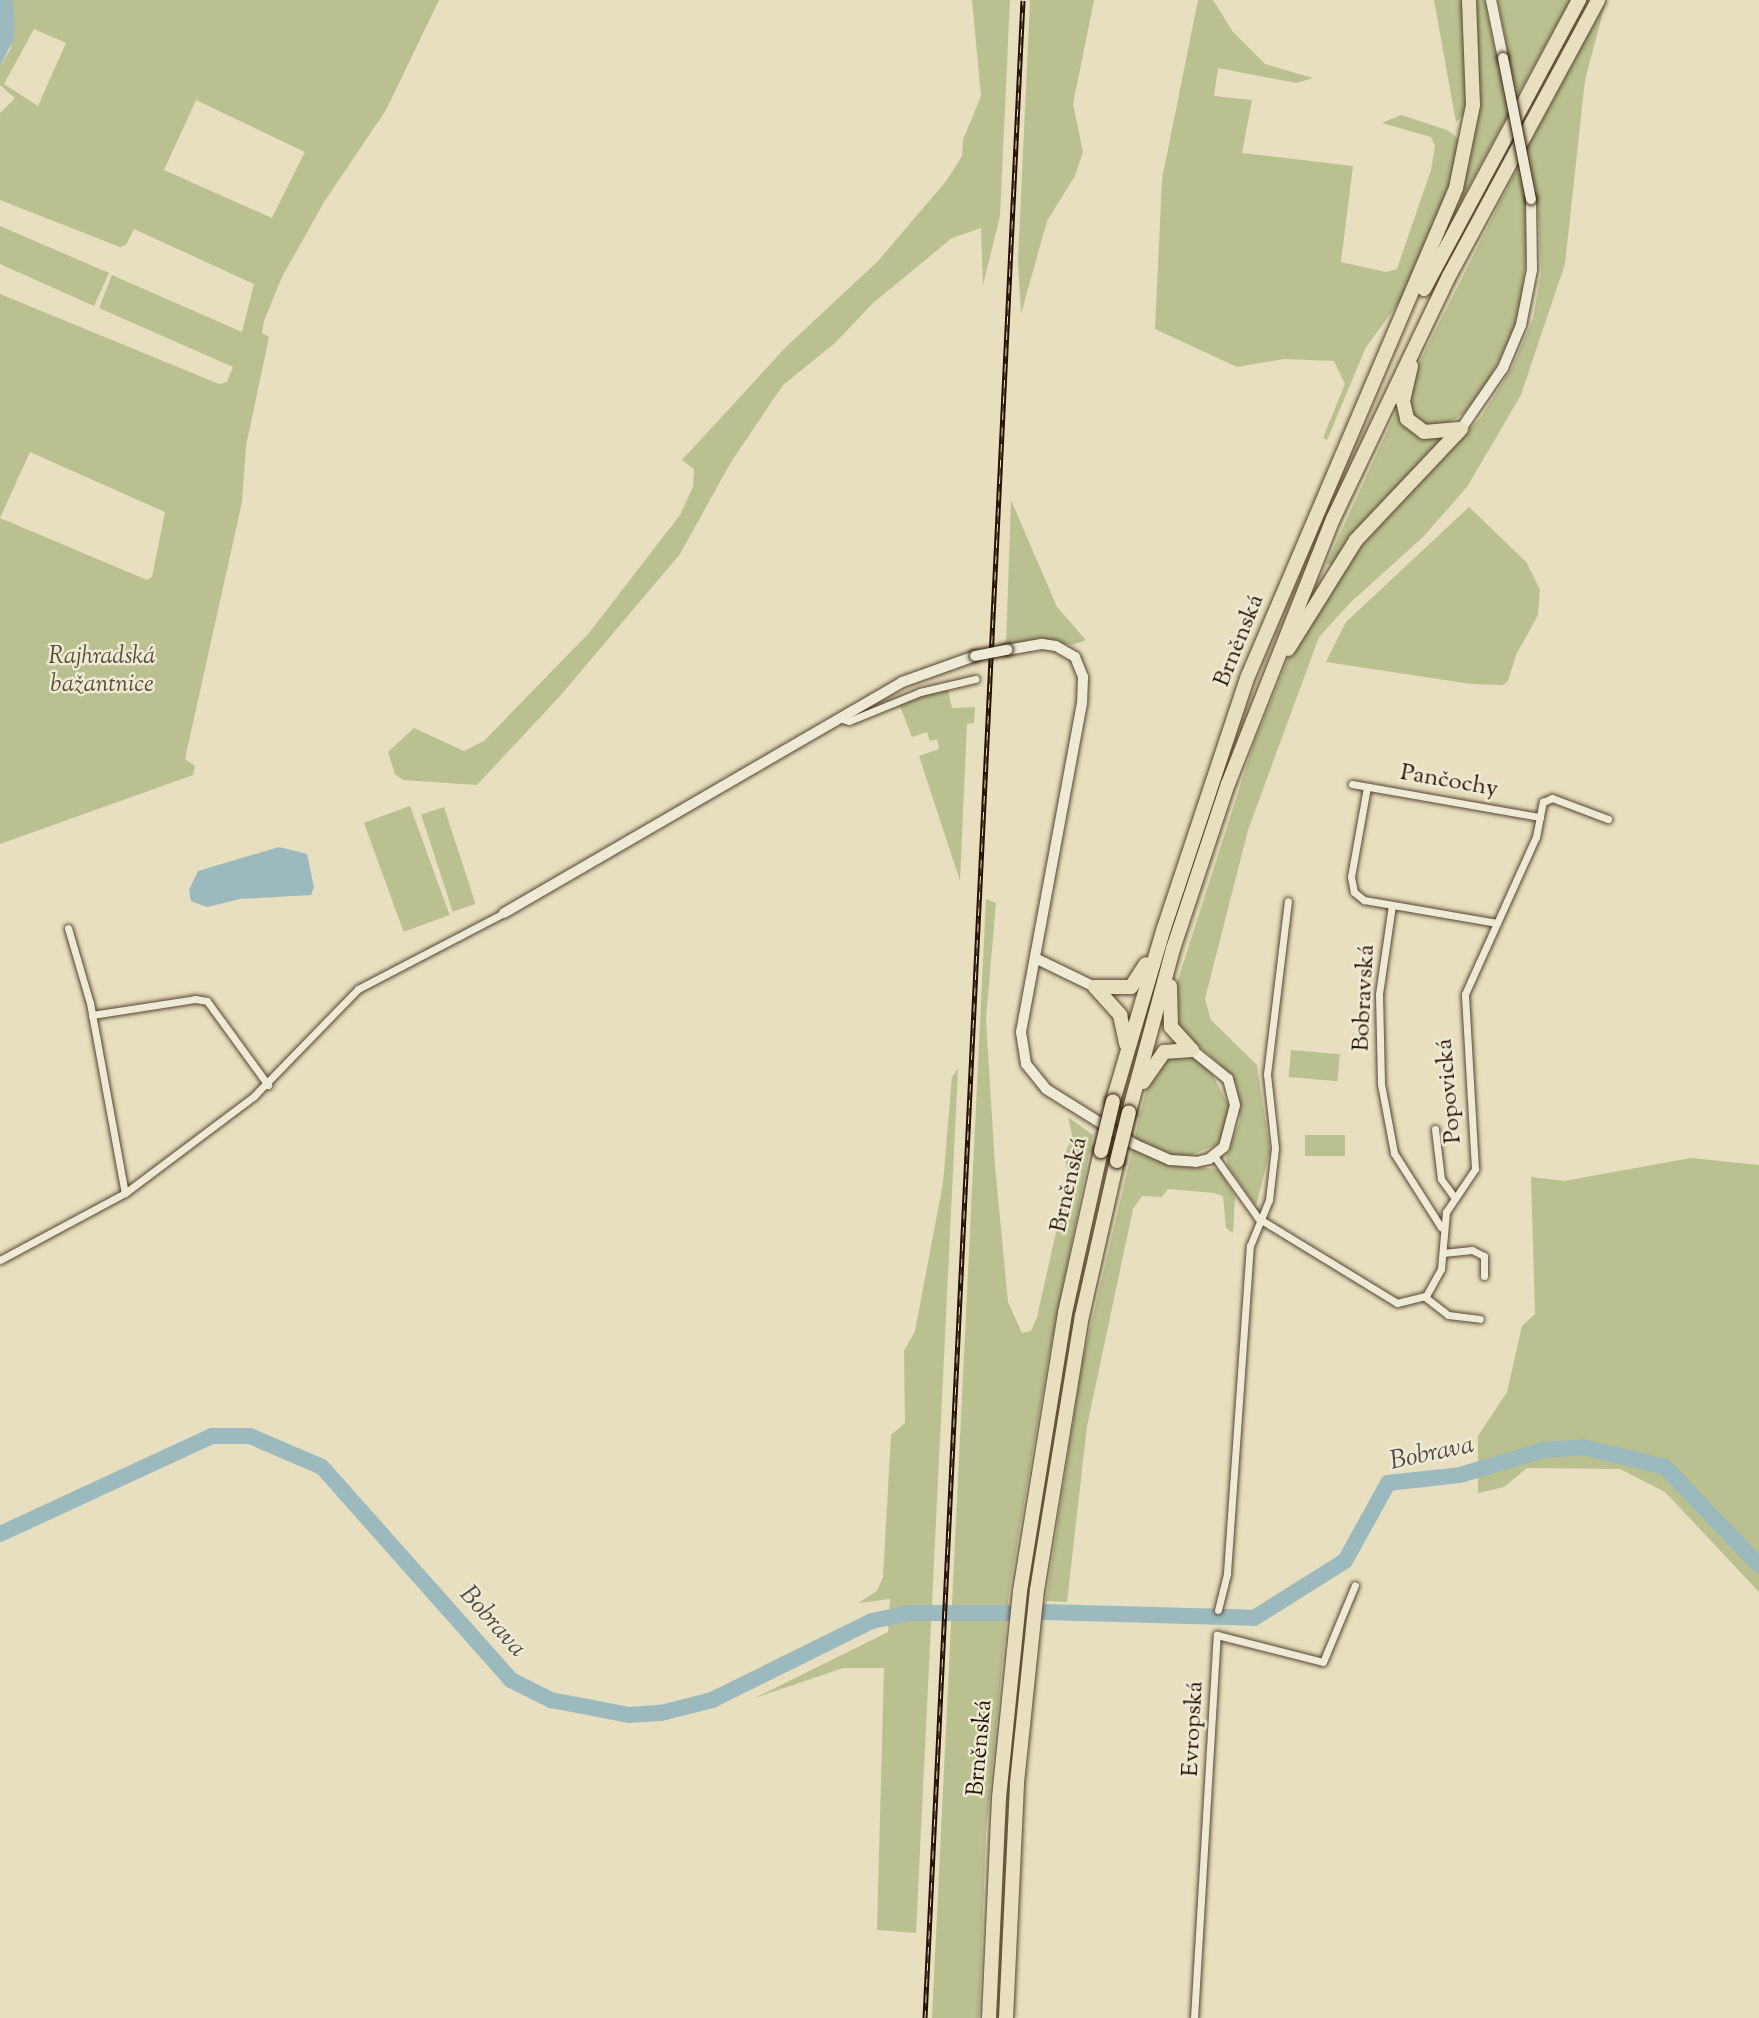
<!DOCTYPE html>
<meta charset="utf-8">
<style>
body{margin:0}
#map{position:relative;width:1759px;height:2018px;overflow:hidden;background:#e7dfbf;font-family:"Sorts Mill Goudy",serif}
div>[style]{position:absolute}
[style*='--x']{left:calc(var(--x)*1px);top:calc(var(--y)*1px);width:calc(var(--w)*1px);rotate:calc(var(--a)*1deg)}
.green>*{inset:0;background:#bac08f;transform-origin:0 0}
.water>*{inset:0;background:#9cbabd}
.river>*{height:16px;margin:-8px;padding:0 8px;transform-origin:8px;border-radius:8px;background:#9cbabd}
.roads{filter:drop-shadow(0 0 2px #564430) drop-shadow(0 0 2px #564430)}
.street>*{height:7px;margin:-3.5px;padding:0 3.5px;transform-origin:3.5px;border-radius:3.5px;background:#efead5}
.secondary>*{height:10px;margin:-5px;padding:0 5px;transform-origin:5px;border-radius:5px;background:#efead5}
.highway>*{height:14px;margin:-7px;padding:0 7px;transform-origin:7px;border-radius:7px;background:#e7dfbf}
.rail>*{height:5px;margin-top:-2.5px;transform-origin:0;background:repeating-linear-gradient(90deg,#efead5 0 8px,#251100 0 16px);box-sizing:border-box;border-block:2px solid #251100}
.bridges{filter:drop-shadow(0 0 2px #251100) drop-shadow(0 0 2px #251100)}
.secondary-bridge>*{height:10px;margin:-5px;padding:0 5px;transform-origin:5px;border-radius:5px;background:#efead5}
.highway-bridge>*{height:14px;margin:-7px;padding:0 7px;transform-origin:7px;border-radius:7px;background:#e7dfbf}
span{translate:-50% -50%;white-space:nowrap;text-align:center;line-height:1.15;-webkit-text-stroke:5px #efead5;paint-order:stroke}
.street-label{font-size:24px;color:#251100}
.park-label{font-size:24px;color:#594e32;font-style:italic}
.water-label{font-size:26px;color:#4f4c42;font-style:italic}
</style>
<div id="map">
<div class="green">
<div style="clip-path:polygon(evenodd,13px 0,439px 0,386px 110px,324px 202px,282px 277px,264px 321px,262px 333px,269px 337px,246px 446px,242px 502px,185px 759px,195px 766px,193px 775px,0 844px,0 294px,219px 384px,227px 382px,233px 367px,99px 308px,112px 275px,242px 332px,254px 284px,134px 229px,126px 245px,120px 247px,0 200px,0 113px,15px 98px,0 85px,0 66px,11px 48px,13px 0,34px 29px,66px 43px,38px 106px,4px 84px,34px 29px,13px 0,196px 100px,305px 152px,272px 218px,164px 170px,196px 100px,13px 0,30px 452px,165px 512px,152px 577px,147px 580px,0 518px,30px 452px)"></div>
<div style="clip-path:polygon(972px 0,1010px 0,1000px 216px,983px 285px,981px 228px,952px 238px,873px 303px,835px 343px,783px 385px,731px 462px,680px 554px,560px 696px,477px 785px,403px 780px,395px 774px,388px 752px,414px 728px,464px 751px,484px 741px,589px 633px,680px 515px,693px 487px,694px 469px,682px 460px,786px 347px,878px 261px,947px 180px,962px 156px,963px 140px,981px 96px)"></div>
<div style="clip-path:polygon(1030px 0,1094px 0,1073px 104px,1083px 152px,1075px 176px,1047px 221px,1021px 314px,1018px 261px)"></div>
<div style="clip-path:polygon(1198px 0,1213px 0,1233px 32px,1265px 64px,1313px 78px,1296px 83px,1218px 68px,1214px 96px,1252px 100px,1242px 153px,1353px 166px,1341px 262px,1386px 272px,1397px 269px,1431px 170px,1435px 146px,1431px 137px,1382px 123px,1401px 115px,1447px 130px,1459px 139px,1463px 155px,1409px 289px,1366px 347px,1327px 440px,1323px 438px,1345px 384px,1334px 361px,1284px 359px,1237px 367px,1155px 329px,1162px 179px)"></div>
<div style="clip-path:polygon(1434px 0,1465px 0,1469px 109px,1456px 122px)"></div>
<div style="clip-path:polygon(1476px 0,1485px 0,1507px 116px,1460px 203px,1479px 113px)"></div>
<div style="clip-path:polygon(1498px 0,1571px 0,1518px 94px,1509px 57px)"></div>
<div style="clip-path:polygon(1606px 1px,1585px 80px,1565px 264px,1521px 395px,1467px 487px,1423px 537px,1351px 602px,1319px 637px,1248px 830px,1205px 999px,1211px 1020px,1257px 1065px,1270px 1151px,1256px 1206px,1228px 1166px,1226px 1155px,1240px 1121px,1237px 1088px,1222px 1066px,1176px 1026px,1175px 989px,1254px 743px,1293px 647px,1340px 569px,1481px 417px,1512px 368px,1533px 319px,1541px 273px,1538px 197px,1528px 146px)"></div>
<div style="clip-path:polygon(1517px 169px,1525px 200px,1527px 246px,1521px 307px,1509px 342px,1485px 386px,1463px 414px,1443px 426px,1426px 427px,1415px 419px,1408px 401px,1410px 381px)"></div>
<div style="clip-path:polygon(0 226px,109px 273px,94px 306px,0 264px)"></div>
<div style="clip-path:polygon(1398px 408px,1416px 435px,1449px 436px,1334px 564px,1326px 564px)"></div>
<div style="clip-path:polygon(1011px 500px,1057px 607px,1086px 640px,1072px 645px,1046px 640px,1006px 646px)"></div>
<div style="clip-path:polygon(1469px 507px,1527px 563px,1540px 590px,1538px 615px,1516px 655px,1508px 681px,1503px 685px,1471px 684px,1326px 662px,1346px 622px)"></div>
<div style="clip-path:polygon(947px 685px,952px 708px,975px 707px,974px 723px,967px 724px,960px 881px,919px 756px,939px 749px,937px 739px,930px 741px,927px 732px,912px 737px,898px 701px)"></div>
<div style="left:410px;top:806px;width:116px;height:49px;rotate:70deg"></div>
<div style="left:444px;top:807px;width:102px;height:24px;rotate:72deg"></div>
<div style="clip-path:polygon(986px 899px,996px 903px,986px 1019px,995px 1166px,1008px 1302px,1022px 1333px,1031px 1331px,1037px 1317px,1069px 1174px,1064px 1157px,1072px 1135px,1068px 1117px,1093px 1135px,1048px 1360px,1009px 1592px,986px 1832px,979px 2018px,932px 2018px)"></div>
<div style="left:1291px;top:1050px;width:49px;height:27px;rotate:5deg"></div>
<div style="clip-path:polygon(1190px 1055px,1210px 1070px,1230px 1108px,1224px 1135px,1216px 1145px,1191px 1155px,1171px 1155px,1135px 1139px,1139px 1118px,1151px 1072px,1163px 1057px)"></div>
<div style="clip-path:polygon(958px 1069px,916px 1933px,877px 1930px,884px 1668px,843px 1668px,755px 1698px,888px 1632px,890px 1599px,858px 1603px,877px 1591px,883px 1577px,891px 1435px,905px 1423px,904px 1351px,915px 1331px,943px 1183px,952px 1077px)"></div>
<div style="left:1345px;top:1135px;width:21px;height:40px;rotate:90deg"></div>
<div style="clip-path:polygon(1133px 1147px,1176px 1165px,1218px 1169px,1235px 1196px,1233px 1233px,1226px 1228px,1223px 1196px,1214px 1193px,1168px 1189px,1162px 1197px,1142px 1196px,1133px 1209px,1087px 1426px,1067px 1602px,1046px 1601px,1082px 1363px)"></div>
<div style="clip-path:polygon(1691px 1158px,1759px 1165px,1759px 1592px,1665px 1492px,1620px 1469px,1527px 1468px,1504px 1487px,1478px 1493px,1478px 1436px,1507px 1392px,1522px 1326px,1535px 1314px,1531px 1177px,1564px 1181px)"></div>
</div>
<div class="water">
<div style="clip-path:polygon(0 0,13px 0,15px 24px,13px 41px,0 66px)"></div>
<div style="clip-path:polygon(279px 847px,307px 854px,314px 887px,311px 895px,240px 899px,207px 907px,191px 901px,189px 890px,198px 871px)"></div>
</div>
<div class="river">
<div style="--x:0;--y:1534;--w:234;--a:-24.8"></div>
<div style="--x:212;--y:1436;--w:38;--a:0"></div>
<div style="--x:250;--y:1436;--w:78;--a:23.3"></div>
<div style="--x:322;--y:1467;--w:285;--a:48.4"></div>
<div style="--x:511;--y:1680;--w:45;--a:26.6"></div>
<div style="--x:551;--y:1700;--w:79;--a:10.9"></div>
<div style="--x:629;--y:1715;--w:32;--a:-4"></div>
<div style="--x:661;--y:1713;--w:53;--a:-14.3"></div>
<div style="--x:712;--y:1700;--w:178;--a:-26.3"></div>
<div style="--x:872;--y:1621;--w:39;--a:-12"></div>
<div style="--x:910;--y:1613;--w:97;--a:0"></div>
<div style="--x:1044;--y:1612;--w:210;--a:1.6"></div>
<div style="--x:1254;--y:1618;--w:107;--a:-32.1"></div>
<div style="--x:1345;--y:1561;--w:89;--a:-61.1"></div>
<div style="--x:1388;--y:1483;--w:72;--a:-6.3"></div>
<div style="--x:1460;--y:1475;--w:88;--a:-16.6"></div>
<div style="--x:1544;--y:1450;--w:39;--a:-4"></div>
<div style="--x:1583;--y:1447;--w:84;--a:13.7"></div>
<div style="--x:1665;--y:1467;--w:136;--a:46.2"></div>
</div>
<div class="roads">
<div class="street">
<div style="--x:839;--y:718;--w:10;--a:17"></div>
<div style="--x:849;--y:721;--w:77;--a:-22.2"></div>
<div style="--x:920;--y:692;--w:57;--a:-13.3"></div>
<div style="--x:1352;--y:784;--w:191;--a:10"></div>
<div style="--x:1367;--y:787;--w:91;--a:100.1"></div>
<div style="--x:1351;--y:877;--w:15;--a:79"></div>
<div style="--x:1354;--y:892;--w:13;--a:39"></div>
<div style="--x:1364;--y:900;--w:135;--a:9.8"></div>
<div style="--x:1392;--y:905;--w:90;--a:98.3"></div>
<div style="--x:1379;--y:994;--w:90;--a:88.7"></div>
<div style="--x:1381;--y:1084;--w:70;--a:79.3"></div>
<div style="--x:1394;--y:1153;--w:88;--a:57.6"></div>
<div style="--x:68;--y:928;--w:78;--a:73.7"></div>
<div style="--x:90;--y:1003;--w:193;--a:79.6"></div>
<div style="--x:92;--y:1015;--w:104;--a:-8.8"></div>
<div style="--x:195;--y:999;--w:12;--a:9"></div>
<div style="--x:207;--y:1001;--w:104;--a:54"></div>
<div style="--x:1435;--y:1129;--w:50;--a:83.2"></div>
<div style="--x:1441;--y:1179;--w:24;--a:54"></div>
<div style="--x:1214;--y:1156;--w:76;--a:54.6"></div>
<div style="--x:1258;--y:1218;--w:163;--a:31.4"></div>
<div style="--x:1397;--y:1303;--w:30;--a:-14"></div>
<div style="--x:1426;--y:1296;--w:31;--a:-61"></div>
<div style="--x:1441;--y:1269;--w:57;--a:-85"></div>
<div style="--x:1446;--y:1212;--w:52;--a:-56"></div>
<div style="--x:1475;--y:1169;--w:175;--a:-93.3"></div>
<div style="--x:1465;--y:994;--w:172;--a:-65.7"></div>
<div style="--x:1536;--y:837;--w:36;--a:-79"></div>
<div style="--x:1543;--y:802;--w:10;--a:-24"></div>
<div style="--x:1552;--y:798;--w:60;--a:20.6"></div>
<div style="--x:1443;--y:1253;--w:29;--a:-6"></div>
<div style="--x:1472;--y:1250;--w:13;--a:27"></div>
<div style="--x:1484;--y:1256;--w:20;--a:90"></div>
<div style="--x:0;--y:1260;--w:142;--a:-28.2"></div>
<div style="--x:125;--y:1193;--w:161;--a:-36.9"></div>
<div style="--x:254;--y:1096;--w:149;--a:-45.8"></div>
<div style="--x:358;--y:989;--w:165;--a:-27.5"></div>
<div style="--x:1425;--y:1297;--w:29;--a:38"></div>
<div style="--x:1448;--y:1315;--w:32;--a:7"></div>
<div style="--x:1218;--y:1610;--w:38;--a:-76"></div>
<div style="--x:1227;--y:1573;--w:328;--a:-86"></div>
<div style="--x:1250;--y:1246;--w:50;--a:-67.6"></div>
<div style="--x:1269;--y:1200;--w:52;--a:-83.4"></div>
<div style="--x:1275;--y:1148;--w:74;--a:-96.2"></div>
<div style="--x:1267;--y:1074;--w:174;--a:-83.1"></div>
<div style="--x:1194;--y:2018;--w:384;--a:-86.6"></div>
<div style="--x:1217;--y:1635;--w:109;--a:14.3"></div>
<div style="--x:1323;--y:1662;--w:83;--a:-67.4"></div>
</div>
<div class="secondary">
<div style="--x:1491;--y:0;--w:59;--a:78.3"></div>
<div style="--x:1461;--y:429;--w:74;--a:-55.5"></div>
<div style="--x:1503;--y:368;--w:47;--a:-67.3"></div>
<div style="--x:1521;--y:325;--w:56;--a:-78.7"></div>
<div style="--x:1532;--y:270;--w:71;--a:-90.8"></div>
<div style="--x:1007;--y:650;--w:36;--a:-10"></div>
<div style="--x:1042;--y:644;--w:14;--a:8"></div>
<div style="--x:1056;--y:646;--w:22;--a:30"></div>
<div style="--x:1075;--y:657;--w:22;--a:68"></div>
<div style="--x:1083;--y:677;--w:26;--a:92"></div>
<div style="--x:1082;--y:703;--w:335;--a:100.5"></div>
<div style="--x:1021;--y:1032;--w:32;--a:81"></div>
<div style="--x:1026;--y:1064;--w:32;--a:51"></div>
<div style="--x:1046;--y:1089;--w:104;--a:32"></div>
<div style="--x:1134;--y:1144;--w:39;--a:24"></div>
<div style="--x:1170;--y:1160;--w:26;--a:4"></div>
<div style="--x:1196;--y:1162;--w:13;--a:-13"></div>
<div style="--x:1209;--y:1159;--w:19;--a:-39"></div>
<div style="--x:1224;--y:1147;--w:43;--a:-75.3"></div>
<div style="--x:1235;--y:1105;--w:27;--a:-105"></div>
<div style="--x:1228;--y:1079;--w:46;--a:-141.1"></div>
<div style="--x:504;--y:913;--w:460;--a:-30.1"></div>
<div style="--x:902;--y:682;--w:77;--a:-19.6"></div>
<div style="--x:1035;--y:958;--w:67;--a:25.8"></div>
</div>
<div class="highway">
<div style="--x:1424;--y:289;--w:328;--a:-61.8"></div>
<div style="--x:1411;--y:366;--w:36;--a:103"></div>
<div style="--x:1403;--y:401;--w:18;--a:77"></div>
<div style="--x:1407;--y:419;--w:21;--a:37"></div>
<div style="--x:1424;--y:432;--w:36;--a:-5"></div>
<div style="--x:1288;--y:649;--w:128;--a:-58"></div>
<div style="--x:1356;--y:540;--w:153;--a:-46.6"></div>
<div style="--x:1170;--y:986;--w:41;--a:88.6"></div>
<div style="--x:1171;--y:1027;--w:31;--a:48"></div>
<div style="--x:1095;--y:987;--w:36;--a:0"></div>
<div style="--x:1131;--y:987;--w:27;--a:-57"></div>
<div style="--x:1095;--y:987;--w:38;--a:48"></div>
<div style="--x:1120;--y:1015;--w:30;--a:78"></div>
<div style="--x:1143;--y:1082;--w:37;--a:-55"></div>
<div style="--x:1164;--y:1052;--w:28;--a:-4"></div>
<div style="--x:1113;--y:1101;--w:180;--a:-73.6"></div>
<div style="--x:1164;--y:928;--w:266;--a:-71.6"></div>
<div style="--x:1248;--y:676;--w:530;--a:-66.91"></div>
<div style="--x:1456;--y:188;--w:85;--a:-78.4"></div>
<div style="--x:1473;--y:105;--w:105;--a:-92.2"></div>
<div style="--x:1129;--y:1112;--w:169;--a:-74.9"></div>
<div style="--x:1173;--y:949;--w:174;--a:-71.6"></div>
<div style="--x:1228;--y:784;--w:285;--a:-68.4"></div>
<div style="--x:1333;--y:519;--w:269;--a:-64.5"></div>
<div style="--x:1449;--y:276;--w:314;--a:-61.6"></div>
<div style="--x:989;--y:2018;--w:220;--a:-87.4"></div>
<div style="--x:999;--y:1798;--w:208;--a:-84.2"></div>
<div style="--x:1020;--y:1591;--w:282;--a:-80.8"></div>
<div style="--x:1065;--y:1313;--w:166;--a:-77.5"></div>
<div style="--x:1006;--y:2018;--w:235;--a:-87.3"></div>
<div style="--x:1017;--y:1783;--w:194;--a:-84.1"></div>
<div style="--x:1037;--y:1590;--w:278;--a:-80.7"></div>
<div style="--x:1082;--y:1316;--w:159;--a:-77.3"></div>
</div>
</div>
<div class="rail">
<div style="--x:925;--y:2018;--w:2020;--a:-87.22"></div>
</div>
<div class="bridges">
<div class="secondary-bridge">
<div style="--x:1503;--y:58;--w:144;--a:78.8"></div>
<div style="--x:975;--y:656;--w:33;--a:-11"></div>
</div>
<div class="highway-bridge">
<div style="--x:1101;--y:1151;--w:51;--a:-76.5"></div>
<div style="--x:1117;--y:1161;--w:50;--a:-76.2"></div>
</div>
</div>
<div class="street-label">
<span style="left:1240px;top:641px;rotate:-68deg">Brněnská</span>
<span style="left:1449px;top:782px;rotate:10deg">Pančochy</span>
<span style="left:1365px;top:998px;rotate:-87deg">Bobravská</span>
<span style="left:1450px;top:1091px;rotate:-95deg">Popovická</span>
<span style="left:1070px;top:1185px;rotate:-77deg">Brněnská</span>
<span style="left:1194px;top:1729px;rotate:-87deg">Evropská</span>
<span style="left:981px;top:1748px;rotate:-85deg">Brněnská</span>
</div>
<div class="park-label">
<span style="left:102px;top:672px">Rajhradská<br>bažantnice</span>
</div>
<div class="water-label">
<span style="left:1432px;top:1454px;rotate:-12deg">Bobrava</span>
<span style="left:492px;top:1622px;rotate:48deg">Bobrava</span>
</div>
</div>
